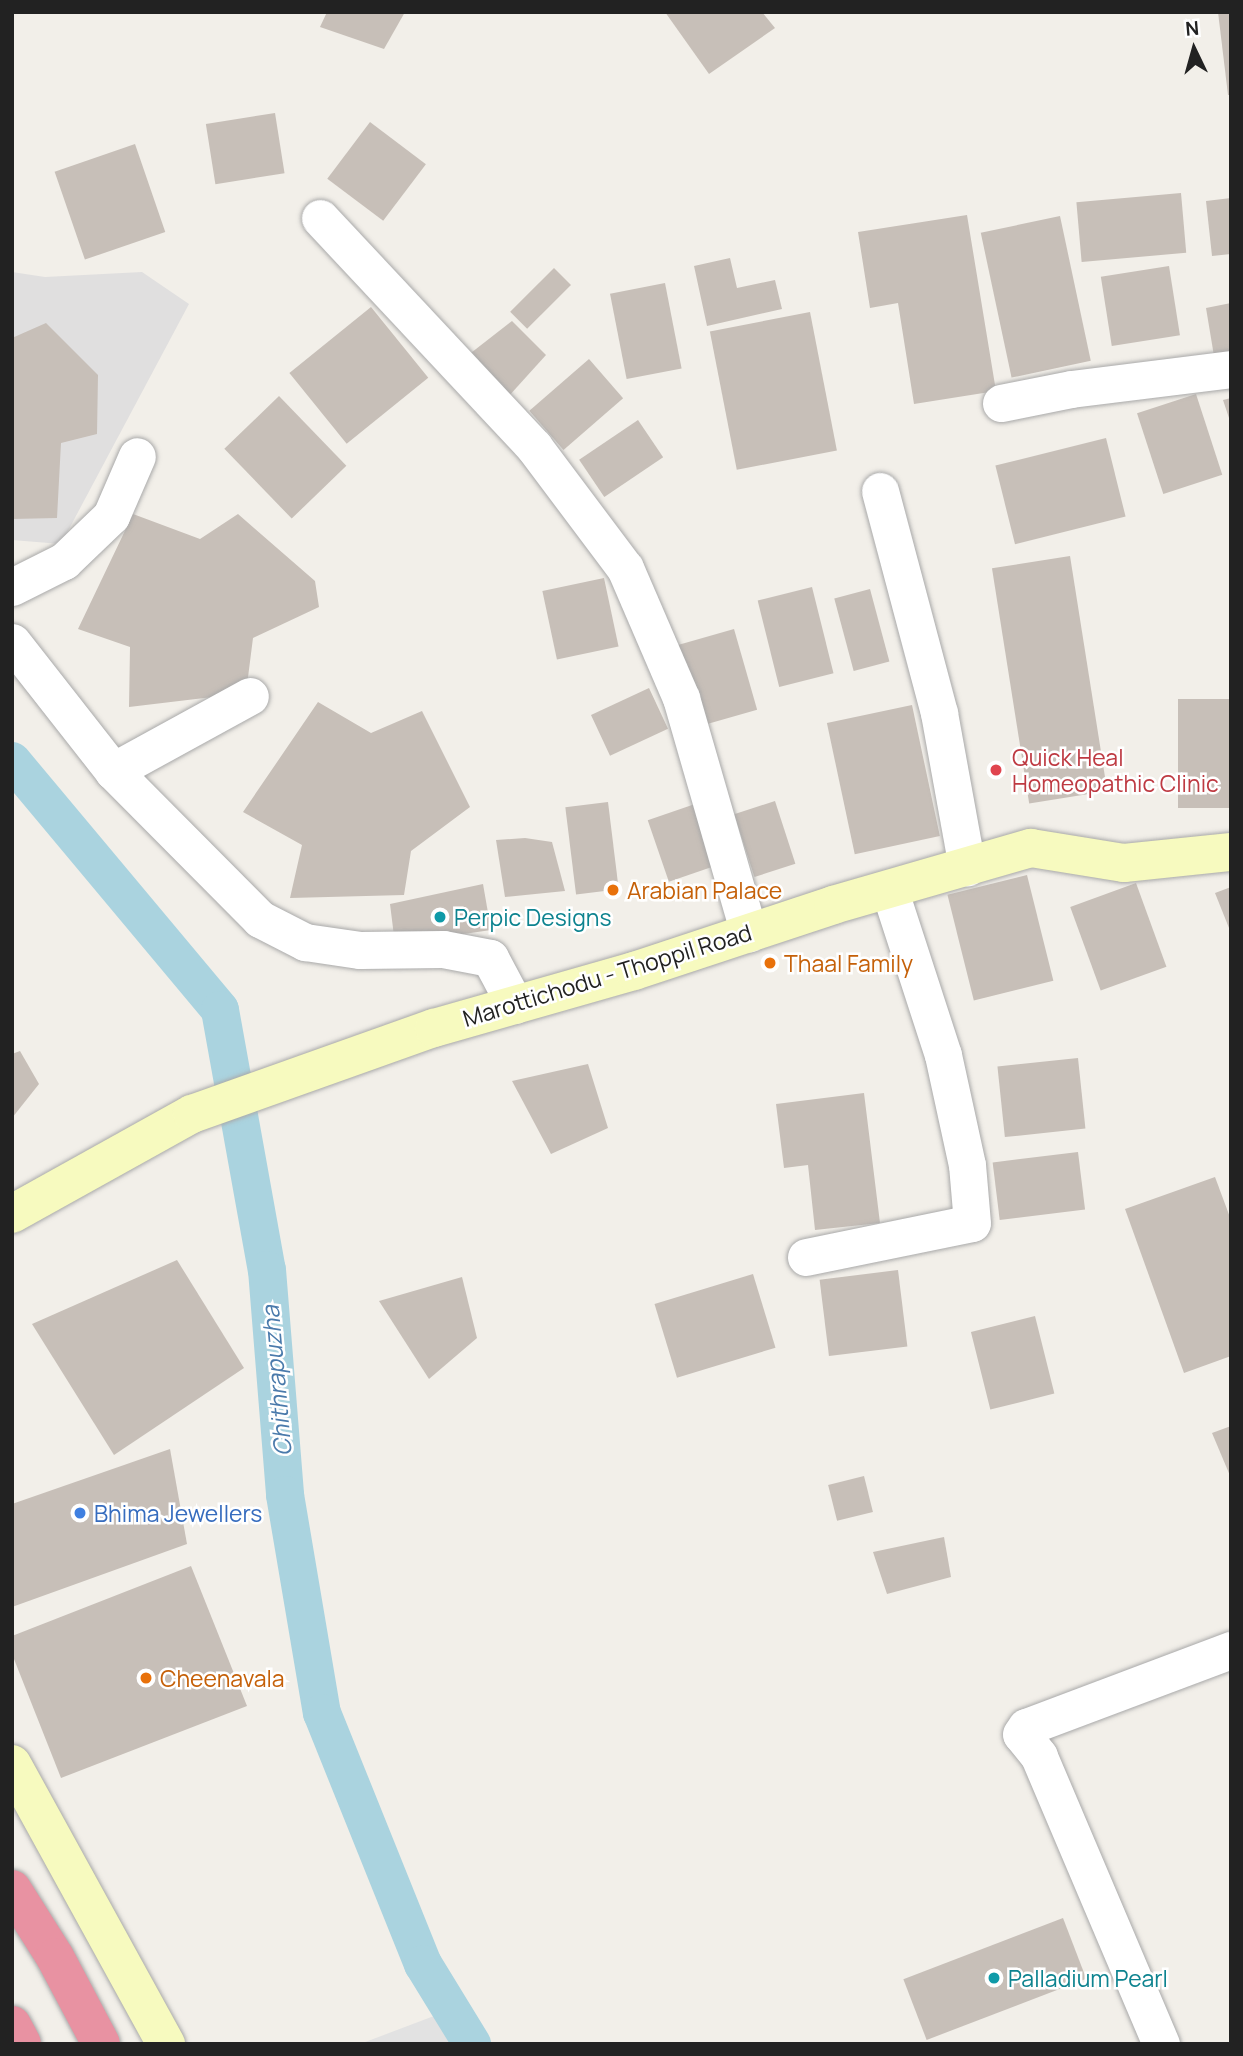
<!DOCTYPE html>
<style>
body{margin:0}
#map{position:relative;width:1243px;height:2056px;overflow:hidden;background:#f2efe9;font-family:Manrope,sans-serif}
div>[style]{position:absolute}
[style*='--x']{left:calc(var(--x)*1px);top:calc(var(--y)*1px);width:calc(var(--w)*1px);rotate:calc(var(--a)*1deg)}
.residential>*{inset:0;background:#e0dfdf}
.parking>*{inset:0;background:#e2e2e2}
.canal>*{height:38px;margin:-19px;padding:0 19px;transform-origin:19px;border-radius:19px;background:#aad3df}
.building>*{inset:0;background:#c7bfb8;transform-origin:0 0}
.roads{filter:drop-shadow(0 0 2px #a9a9a9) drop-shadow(0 0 2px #a9a9a9)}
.street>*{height:37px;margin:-18.5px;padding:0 18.5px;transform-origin:18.5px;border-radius:18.5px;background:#fff}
.secondary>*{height:38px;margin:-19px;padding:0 19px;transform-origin:19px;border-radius:19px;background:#f7fabf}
.highway>*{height:38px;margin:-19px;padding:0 19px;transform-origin:19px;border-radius:19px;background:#e892a2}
.dots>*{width:19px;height:19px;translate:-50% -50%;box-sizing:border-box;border:4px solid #fff;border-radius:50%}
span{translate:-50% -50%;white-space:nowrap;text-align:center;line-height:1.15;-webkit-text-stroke:5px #fff;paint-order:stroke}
.health-label{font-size:23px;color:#be3a42}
.left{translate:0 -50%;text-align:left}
.food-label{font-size:23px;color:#c56008}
.culture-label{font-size:23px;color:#0d838f}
.street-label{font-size:23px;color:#222}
.shop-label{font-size:23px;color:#366cbe}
.water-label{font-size:24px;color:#4a7aab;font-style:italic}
.frame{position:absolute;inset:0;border:14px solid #222;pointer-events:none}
.north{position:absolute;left:1159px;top:14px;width:70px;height:70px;-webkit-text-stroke:5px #fff;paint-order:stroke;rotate:355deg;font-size:19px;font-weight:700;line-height:28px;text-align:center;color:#222}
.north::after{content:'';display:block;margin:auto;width:24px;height:32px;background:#222;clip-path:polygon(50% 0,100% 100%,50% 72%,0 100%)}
</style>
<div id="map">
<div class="residential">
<div style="clip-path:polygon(12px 272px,45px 277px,142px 272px,189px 304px,61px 544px,12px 540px)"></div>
</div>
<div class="parking">
<div style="clip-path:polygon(463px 2005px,477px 2030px,445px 2044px,360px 2044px)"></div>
</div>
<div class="canal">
<div style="--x:12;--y:761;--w:324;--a:50.1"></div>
<div style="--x:220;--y:1010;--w:264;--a:79.8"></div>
<div style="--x:267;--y:1270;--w:226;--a:85.4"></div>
<div style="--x:285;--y:1495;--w:221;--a:80.4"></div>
<div style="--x:322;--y:1713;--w:271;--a:68.1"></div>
<div style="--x:423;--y:1964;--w:94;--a:58.5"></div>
</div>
<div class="building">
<div style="clip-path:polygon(327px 12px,405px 12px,384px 49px,320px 27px)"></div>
<div style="clip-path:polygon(665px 12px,762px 12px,775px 28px,709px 74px)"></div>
<div style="clip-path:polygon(1218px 12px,1231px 12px,1231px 95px,1228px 95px)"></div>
<div style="left:275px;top:113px;width:61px;height:70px;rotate:81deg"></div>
<div style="left:370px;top:122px;width:70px;height:71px;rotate:37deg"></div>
<div style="left:135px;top:144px;width:93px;height:85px;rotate:71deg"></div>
<div style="left:1181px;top:193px;width:60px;height:105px;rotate:85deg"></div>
<div style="clip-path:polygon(1231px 198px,1231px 254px,1212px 256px,1206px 201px)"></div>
<div style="clip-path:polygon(967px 215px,996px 391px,914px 404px,898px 303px,870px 308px,858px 232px)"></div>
<div style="left:1060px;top:216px;width:148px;height:81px;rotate:78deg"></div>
<div style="clip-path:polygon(730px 258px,737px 288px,775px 280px,782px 309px,707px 326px,694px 266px)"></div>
<div style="left:1169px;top:266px;width:70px;height:69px;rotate:81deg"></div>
<div style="left:554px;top:268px;width:24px;height:62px;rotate:45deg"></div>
<div style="left:665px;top:283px;width:87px;height:56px;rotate:79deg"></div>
<div style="clip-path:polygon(1231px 303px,1231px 359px,1215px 362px,1206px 308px)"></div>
<div style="left:371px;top:307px;width:91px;height:105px;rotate:51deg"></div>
<div style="left:810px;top:312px;width:141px;height:102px;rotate:79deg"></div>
<div style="clip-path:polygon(512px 321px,546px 355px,507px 398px,467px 356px)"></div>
<div style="clip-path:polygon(46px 323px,98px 375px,97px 434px,61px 443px,57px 518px,12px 519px,12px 338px)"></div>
<div style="left:589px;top:359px;width:52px;height:79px;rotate:49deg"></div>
<div style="left:1196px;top:394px;width:85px;height:62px;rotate:72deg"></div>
<div style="left:279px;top:396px;width:97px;height:76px;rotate:46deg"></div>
<div style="clip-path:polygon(1231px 398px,1231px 421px,1230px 421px,1223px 400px)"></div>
<div style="left:638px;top:420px;width:45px;height:71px;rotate:56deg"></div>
<div style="left:1106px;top:438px;width:81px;height:114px;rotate:76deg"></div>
<div style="clip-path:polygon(133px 514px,200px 539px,238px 514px,315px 581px,319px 607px,253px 638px,246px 693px,129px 707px,130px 647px,78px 629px)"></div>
<div style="left:1070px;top:556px;width:238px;height:79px;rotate:81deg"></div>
<div style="left:604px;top:578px;width:70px;height:63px;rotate:78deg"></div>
<div style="left:812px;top:587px;width:89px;height:56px;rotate:76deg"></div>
<div style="left:870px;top:589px;width:75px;height:37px;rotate:75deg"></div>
<div style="left:734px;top:629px;width:84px;height:61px;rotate:74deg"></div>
<div style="left:649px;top:688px;width:45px;height:64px;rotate:65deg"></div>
<div style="left:1231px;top:699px;width:109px;height:53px;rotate:90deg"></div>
<div style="clip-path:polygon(318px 702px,371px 733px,422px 711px,470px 807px,411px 851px,404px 895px,290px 898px,302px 845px,243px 812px)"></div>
<div style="left:912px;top:705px;width:134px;height:87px;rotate:78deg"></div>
<div style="left:775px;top:801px;width:66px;height:43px;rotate:72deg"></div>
<div style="left:608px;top:802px;width:88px;height:43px;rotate:83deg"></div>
<div style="left:695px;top:804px;width:65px;height:50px;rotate:71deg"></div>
<div style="clip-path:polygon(525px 838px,552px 842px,565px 891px,505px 897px,496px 840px)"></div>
<div style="left:1027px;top:875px;width:109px;height:82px;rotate:76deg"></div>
<div style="left:1136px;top:883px;width:89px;height:70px;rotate:70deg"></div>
<div style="clip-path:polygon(483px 884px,491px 930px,395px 944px,390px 904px)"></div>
<div style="clip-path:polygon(1231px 887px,1231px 933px,1215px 893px)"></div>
<div style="clip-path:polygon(20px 1051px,39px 1084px,12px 1118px,12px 1054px)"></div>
<div style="left:1078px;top:1058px;width:71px;height:81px;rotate:84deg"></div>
<div style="clip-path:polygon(588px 1064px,608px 1128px,551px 1154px,512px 1081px)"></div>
<div style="clip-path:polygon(864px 1093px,880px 1223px,815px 1230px,808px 1165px,784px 1168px,776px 1104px)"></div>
<div style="left:1078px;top:1152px;width:58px;height:86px;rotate:83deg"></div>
<div style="clip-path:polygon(1215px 1177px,1231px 1220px,1231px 1356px,1184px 1373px,1125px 1209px)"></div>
<div style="clip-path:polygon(177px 1260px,244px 1368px,114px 1455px,32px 1324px)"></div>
<div style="left:898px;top:1270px;width:77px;height:79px;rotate:83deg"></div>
<div style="left:753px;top:1274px;width:77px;height:103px;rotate:73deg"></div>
<div style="clip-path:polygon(462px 1277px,477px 1338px,429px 1379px,379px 1301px)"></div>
<div style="left:1035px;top:1316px;width:80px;height:66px;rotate:76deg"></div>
<div style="clip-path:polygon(1231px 1426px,1231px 1478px,1212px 1433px)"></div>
<div style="clip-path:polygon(170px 1449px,187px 1544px,12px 1607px,12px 1504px)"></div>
<div style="left:864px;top:1476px;width:37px;height:37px;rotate:76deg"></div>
<div style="clip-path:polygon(944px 1537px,951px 1577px,887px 1594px,873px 1552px)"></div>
<div style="clip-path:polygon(191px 1566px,247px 1706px,61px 1778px,12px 1654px,12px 1636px)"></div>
<div style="left:1063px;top:1918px;width:65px;height:171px;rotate:69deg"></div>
</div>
<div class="roads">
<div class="street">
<div style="--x:320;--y:218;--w:313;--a:46.9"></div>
<div style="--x:534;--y:447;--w:151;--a:53.1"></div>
<div style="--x:625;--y:568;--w:142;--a:66.7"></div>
<div style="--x:681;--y:698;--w:245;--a:73.9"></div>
<div style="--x:1001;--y:403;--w:71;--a:-11.3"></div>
<div style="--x:1071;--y:389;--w:161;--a:-7.1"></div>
<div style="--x:880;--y:491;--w:230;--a:75.1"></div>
<div style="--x:939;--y:713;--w:157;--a:79.7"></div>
<div style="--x:12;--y:587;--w:58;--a:-26.6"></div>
<div style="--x:64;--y:561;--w:65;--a:-43.8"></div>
<div style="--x:111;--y:516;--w:65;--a:-66.6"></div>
<div style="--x:12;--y:642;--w:164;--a:51.9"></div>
<div style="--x:113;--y:771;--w:209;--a:45.2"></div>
<div style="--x:260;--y:919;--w:51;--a:27.1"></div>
<div style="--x:305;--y:942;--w:56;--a:8.3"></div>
<div style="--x:360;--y:950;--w:83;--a:-0.7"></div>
<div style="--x:443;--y:949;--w:48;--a:10.8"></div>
<div style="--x:490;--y:958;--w:53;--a:62"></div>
<div style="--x:113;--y:771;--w:156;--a:-28.7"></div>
<div style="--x:806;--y:1257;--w:169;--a:-11.6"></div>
<div style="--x:972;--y:1223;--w:58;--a:-94.9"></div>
<div style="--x:967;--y:1165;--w:113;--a:-102.3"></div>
<div style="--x:943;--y:1055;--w:175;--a:-108"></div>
<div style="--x:1161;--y:2044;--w:313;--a:-113"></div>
<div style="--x:1039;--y:1756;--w:28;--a:-129"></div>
<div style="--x:1021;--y:1734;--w:9;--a:-54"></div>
<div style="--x:1026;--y:1727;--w:219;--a:-20.6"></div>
</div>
<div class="secondary">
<div style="--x:12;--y:1214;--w:206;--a:-29.1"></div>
<div style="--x:192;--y:1114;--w:257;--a:-19.6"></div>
<div style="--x:434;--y:1028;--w:208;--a:-15.9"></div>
<div style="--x:634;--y:971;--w:210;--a:-18.3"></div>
<div style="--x:833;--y:905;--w:206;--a:-16.1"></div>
<div style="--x:1031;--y:848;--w:94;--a:9.2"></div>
<div style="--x:1124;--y:863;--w:108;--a:-5.9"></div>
<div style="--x:12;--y:1764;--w:320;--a:61.2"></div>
</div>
<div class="highway">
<div style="--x:12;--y:1889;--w:80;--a:57.7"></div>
<div style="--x:55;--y:1957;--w:98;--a:62.1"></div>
<div style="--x:12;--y:2025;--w:21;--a:62"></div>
</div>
</div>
<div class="dots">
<div style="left:996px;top:770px;background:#e0444e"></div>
<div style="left:613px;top:890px;background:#e8710a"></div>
<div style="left:440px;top:917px;background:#0f9aa8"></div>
<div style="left:770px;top:963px;background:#e8710a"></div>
<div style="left:80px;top:1513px;background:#3f7fe0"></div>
<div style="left:146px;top:1678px;background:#e8710a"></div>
<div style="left:994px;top:1978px;background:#0f9aa8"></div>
</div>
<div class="health-label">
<span class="left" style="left:1012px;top:770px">Quick Heal<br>Homeopathic Clinic</span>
</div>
<div class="food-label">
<span class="left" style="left:627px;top:890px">Arabian Palace</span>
<span class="left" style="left:784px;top:963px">Thaal Family</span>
<span class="left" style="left:160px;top:1678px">Cheenavala</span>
</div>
<div class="culture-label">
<span class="left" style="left:454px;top:917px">Perpic Designs</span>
<span class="left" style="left:1008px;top:1978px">Palladium Pearl</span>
</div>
<div class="street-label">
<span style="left:607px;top:975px;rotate:-17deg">Marottichodu - Thoppil Road</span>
</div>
<div class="shop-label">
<span class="left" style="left:94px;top:1513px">Bhima Jewellers</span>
</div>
<div class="water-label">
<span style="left:276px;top:1381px;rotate:-95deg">Chithrapuzha</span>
</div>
<div class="frame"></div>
<div class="north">N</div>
</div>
